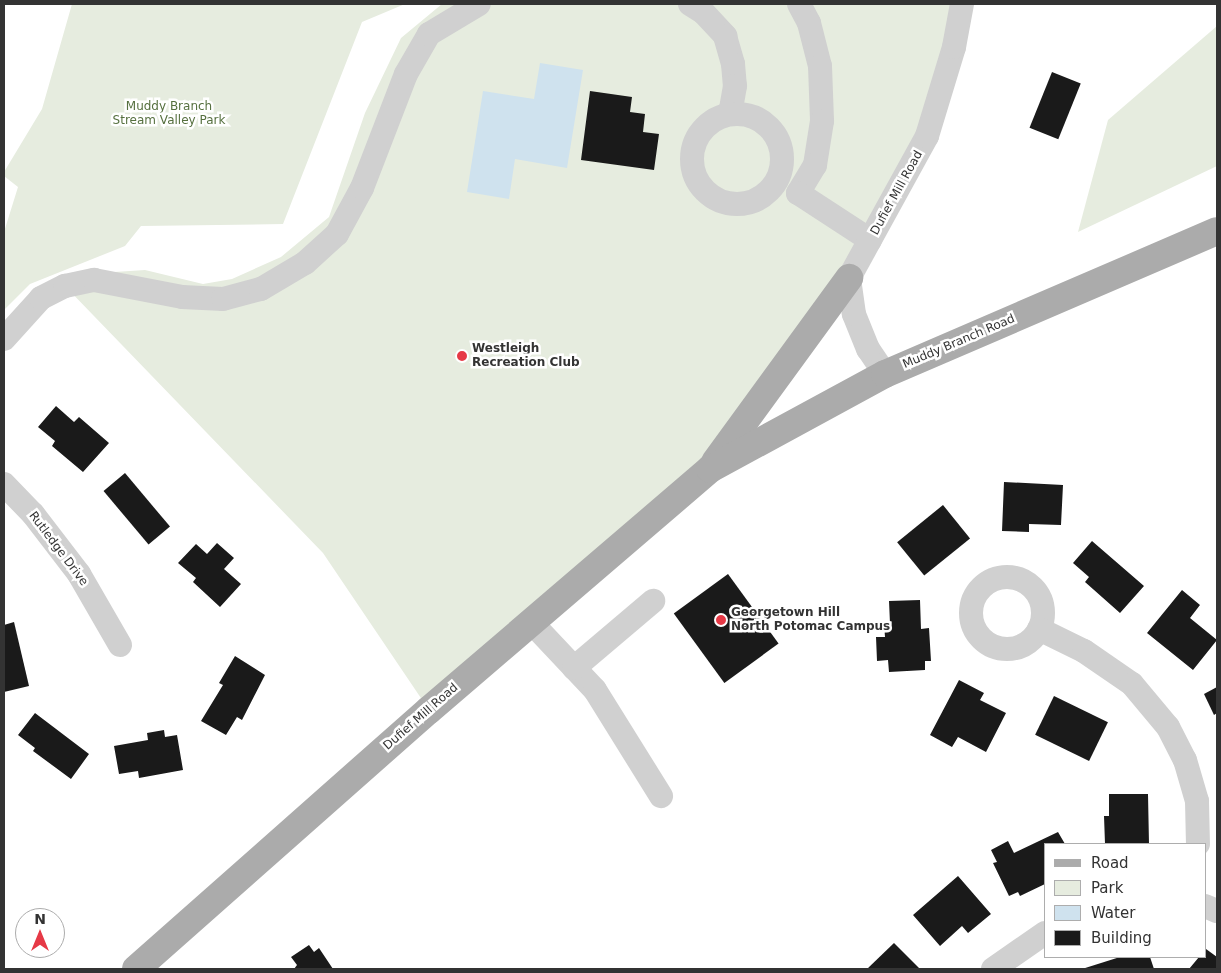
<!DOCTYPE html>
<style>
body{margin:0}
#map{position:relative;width:1221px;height:973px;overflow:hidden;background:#fff;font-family:"DejaVu Sans",sans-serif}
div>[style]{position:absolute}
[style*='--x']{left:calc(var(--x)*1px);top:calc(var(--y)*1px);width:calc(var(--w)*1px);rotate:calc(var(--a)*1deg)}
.green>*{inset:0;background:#e6ecdf}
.water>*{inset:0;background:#cfe2ee}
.building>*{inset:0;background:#1a1a1a;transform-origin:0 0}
.minor>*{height:24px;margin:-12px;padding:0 12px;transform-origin:12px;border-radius:12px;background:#d0d0d0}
.minor>.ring{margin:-12px;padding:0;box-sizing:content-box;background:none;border:24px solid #d0d0d0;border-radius:50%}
.major>*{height:28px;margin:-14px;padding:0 14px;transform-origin:14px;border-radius:14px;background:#ababab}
.dots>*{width:14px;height:14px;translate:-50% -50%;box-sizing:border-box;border:2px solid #fff;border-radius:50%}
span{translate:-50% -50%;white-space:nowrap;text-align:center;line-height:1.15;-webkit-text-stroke:5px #fff;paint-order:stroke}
.park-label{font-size:12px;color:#56703f}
.street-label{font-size:12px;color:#333}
.poi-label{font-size:12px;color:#333;font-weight:700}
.left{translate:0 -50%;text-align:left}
.frame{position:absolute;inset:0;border:5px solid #333;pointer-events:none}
.legend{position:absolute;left:1044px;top:843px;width:162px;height:115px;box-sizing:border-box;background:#fff;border:1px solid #adadad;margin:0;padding:6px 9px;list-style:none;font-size:15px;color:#333}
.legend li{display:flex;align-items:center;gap:10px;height:25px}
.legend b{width:25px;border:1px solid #adadad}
.north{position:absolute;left:15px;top:908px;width:50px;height:50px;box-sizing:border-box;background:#fff;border:1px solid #adadad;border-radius:50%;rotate:0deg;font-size:14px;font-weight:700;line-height:20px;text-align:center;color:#333}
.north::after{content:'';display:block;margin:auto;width:18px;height:22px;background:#e63946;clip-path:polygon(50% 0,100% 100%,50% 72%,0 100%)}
</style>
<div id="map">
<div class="green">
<div style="clip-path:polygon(72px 4px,405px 4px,362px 22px,283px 224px,141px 226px,125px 246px,30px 284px,4px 310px,4px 232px,18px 187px,4px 176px,4px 172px,42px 109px)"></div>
<div style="clip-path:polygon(442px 4px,962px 4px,927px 136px,710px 469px,429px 710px,323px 553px,65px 286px,84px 274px,145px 270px,203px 284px,232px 279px,281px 257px,329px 217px,365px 113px,401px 38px)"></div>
<div style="clip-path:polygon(1217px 26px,1217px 166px,1078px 232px,1108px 120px)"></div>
</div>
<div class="water">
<div style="clip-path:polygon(540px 63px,583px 70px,567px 168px,515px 159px,509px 199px,467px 192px,483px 91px,534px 99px)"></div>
</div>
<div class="building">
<div style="left:1052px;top:72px;width:31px;height:60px;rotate:22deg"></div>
<div style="clip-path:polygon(590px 91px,632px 97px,630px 112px,645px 114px,643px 132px,659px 134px,654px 170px,581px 160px)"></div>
<div style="clip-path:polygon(56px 406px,74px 422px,79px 417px,109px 443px,83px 472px,52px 446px,55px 441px,38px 427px)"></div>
<div style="left:125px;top:473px;width:70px;height:28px;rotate:50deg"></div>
<div style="clip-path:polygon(1004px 482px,1063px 485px,1061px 525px,1029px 524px,1029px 532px,1002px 531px)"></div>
<div style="left:943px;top:505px;width:43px;height:59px;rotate:51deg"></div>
<div style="clip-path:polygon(1092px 541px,1144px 586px,1120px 613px,1085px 582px,1089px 577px,1073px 563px)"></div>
<div style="clip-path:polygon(217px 543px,234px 558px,224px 569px,241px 584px,220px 607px,193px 582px,196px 578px,178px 563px,196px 544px,207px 554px)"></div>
<div style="left:728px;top:574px;width:86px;height:67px;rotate:54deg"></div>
<div style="clip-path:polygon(1182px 590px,1200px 605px,1190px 618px,1217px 640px,1193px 670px,1147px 633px)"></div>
<div style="clip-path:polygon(920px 600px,921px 629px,929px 628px,931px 661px,925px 661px,925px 670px,889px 672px,888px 660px,877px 661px,876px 637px,885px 637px,884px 624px,890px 624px,889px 601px)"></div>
<div style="clip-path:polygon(14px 622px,29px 686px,4px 692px,4px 625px)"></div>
<div style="clip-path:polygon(235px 656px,265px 675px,242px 720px,237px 717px,226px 735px,201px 721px,223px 685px,219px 683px)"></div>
<div style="clip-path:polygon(959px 680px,984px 693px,980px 700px,1006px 713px,986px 752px,958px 737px,952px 747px,930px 735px)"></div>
<div style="clip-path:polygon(1217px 687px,1217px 713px,1214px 715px,1204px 694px)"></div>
<div style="left:1054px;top:696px;width:60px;height:43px;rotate:26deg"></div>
<div style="clip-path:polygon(35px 713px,89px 754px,71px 779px,33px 751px,35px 748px,18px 735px)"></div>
<div style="clip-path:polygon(164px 730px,165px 737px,177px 735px,183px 770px,139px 778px,138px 771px,119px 774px,114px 746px,148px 740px,147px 733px)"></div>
<div style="clip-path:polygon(1109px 794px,1148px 794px,1149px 844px,1105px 844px,1104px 816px,1109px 816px)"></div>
<div style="clip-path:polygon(1058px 832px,1065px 844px,1045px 844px,1045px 884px,1020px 896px,1018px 892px,1009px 896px,993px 863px,997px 862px,991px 850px,1008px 841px,1014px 853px)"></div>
<div style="clip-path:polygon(958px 876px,991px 914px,968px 933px,962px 926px,940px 946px,913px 915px)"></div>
<div style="clip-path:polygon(894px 943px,920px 969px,867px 969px)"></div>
<div style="clip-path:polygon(309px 945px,314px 952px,319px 948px,333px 969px,294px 969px,297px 965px,291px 957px)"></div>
<div style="clip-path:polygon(1206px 949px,1217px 957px,1217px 969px,1189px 969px,1199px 957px,1205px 957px)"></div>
<div style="clip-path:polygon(1120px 957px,1150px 957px,1154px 969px,1082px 969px)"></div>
</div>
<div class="minor">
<div style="--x:690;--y:4;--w:15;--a:32"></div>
<div style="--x:703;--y:12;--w:33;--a:47"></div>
<div style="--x:725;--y:36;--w:29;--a:74"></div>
<div style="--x:733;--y:64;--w:22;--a:85"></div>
<div style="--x:735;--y:86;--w:28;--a:100"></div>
<div style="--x:799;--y:4;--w:21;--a:62"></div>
<div style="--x:809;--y:23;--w:44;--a:75.7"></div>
<div style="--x:820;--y:66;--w:55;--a:87.9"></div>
<div style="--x:822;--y:121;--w:45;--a:99"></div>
<div style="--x:815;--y:165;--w:33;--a:121"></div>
<div style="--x:798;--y:193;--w:86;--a:33.1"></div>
<div class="ring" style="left:692px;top:114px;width:66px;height:66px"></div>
<div style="--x:4;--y:339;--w:55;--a:-47.9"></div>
<div style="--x:41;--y:298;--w:27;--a:-27"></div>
<div style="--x:65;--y:286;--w:30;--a:-12"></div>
<div style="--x:94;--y:280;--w:90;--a:10.9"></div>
<div style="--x:182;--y:297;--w:41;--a:2.8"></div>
<div style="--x:223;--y:299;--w:39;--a:-15"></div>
<div style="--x:261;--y:289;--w:51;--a:-30.6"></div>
<div style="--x:305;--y:263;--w:43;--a:-42.2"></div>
<div style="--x:337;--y:234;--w:52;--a:-61.5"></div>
<div style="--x:362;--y:188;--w:122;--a:-68.9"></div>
<div style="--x:406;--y:74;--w:46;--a:-60.1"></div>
<div style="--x:429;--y:34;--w:58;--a:-31"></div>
<div style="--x:885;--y:374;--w:30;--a:-124"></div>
<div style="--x:868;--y:349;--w:38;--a:-112"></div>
<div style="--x:854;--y:314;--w:36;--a:-98"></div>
<div style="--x:849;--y:278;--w:162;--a:-61.2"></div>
<div style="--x:927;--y:136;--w:93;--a:-73.1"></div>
<div style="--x:954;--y:47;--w:44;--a:-79.5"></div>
<div style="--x:4;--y:484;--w:42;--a:46"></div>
<div style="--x:33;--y:514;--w:76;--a:52.5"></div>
<div style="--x:79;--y:574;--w:82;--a:60"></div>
<div class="ring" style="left:971px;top:577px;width:48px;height:48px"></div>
<div style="--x:531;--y:622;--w:93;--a:46.7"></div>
<div style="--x:595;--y:690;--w:125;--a:58.1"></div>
<div style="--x:1039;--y:629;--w:50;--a:26.1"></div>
<div style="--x:1084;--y:651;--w:58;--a:34.5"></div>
<div style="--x:1132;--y:684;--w:56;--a:50.1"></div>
<div style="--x:1168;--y:727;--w:37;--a:63"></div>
<div style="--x:1185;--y:760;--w:43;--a:73.7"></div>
<div style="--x:1197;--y:801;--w:43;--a:88.7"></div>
<div style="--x:574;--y:668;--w:104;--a:-40.3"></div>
<div style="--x:1205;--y:906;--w:13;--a:23"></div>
<div style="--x:993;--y:969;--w:63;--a:-34.7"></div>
</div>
<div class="major">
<div style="--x:715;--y:462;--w:228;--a:-53.9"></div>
<div style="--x:136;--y:969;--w:391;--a:-41.5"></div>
<div style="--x:429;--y:710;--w:370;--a:-40.6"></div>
<div style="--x:710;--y:469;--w:199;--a:-28.5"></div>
<div style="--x:885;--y:374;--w:361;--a:-23.3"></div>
</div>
<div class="dots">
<div style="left:462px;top:356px;background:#e63946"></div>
<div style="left:721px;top:620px;background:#e63946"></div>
</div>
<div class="park-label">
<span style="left:169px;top:114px">Muddy Branch<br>Stream Valley Park</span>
</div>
<div class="street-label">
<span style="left:897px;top:193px;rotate:-61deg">Dufief Mill Road</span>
<span style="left:959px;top:342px;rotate:-23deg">Muddy Branch Road</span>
<span style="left:58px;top:549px;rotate:53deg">Rutledge Drive</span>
<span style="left:421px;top:717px;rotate:-41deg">Dufief Mill Road</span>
</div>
<div class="poi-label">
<span class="left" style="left:472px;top:356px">Westleigh<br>Recreation Club</span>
<span class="left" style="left:731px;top:620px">Georgetown Hill<br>North Potomac Campus</span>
</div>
<div class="frame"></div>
<ul class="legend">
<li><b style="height:6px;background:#ababab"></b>Road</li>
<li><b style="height:14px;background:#e6ecdf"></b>Park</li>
<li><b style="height:14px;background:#cfe2ee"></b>Water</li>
<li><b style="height:14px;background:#1a1a1a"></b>Building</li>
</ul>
<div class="north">N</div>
</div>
